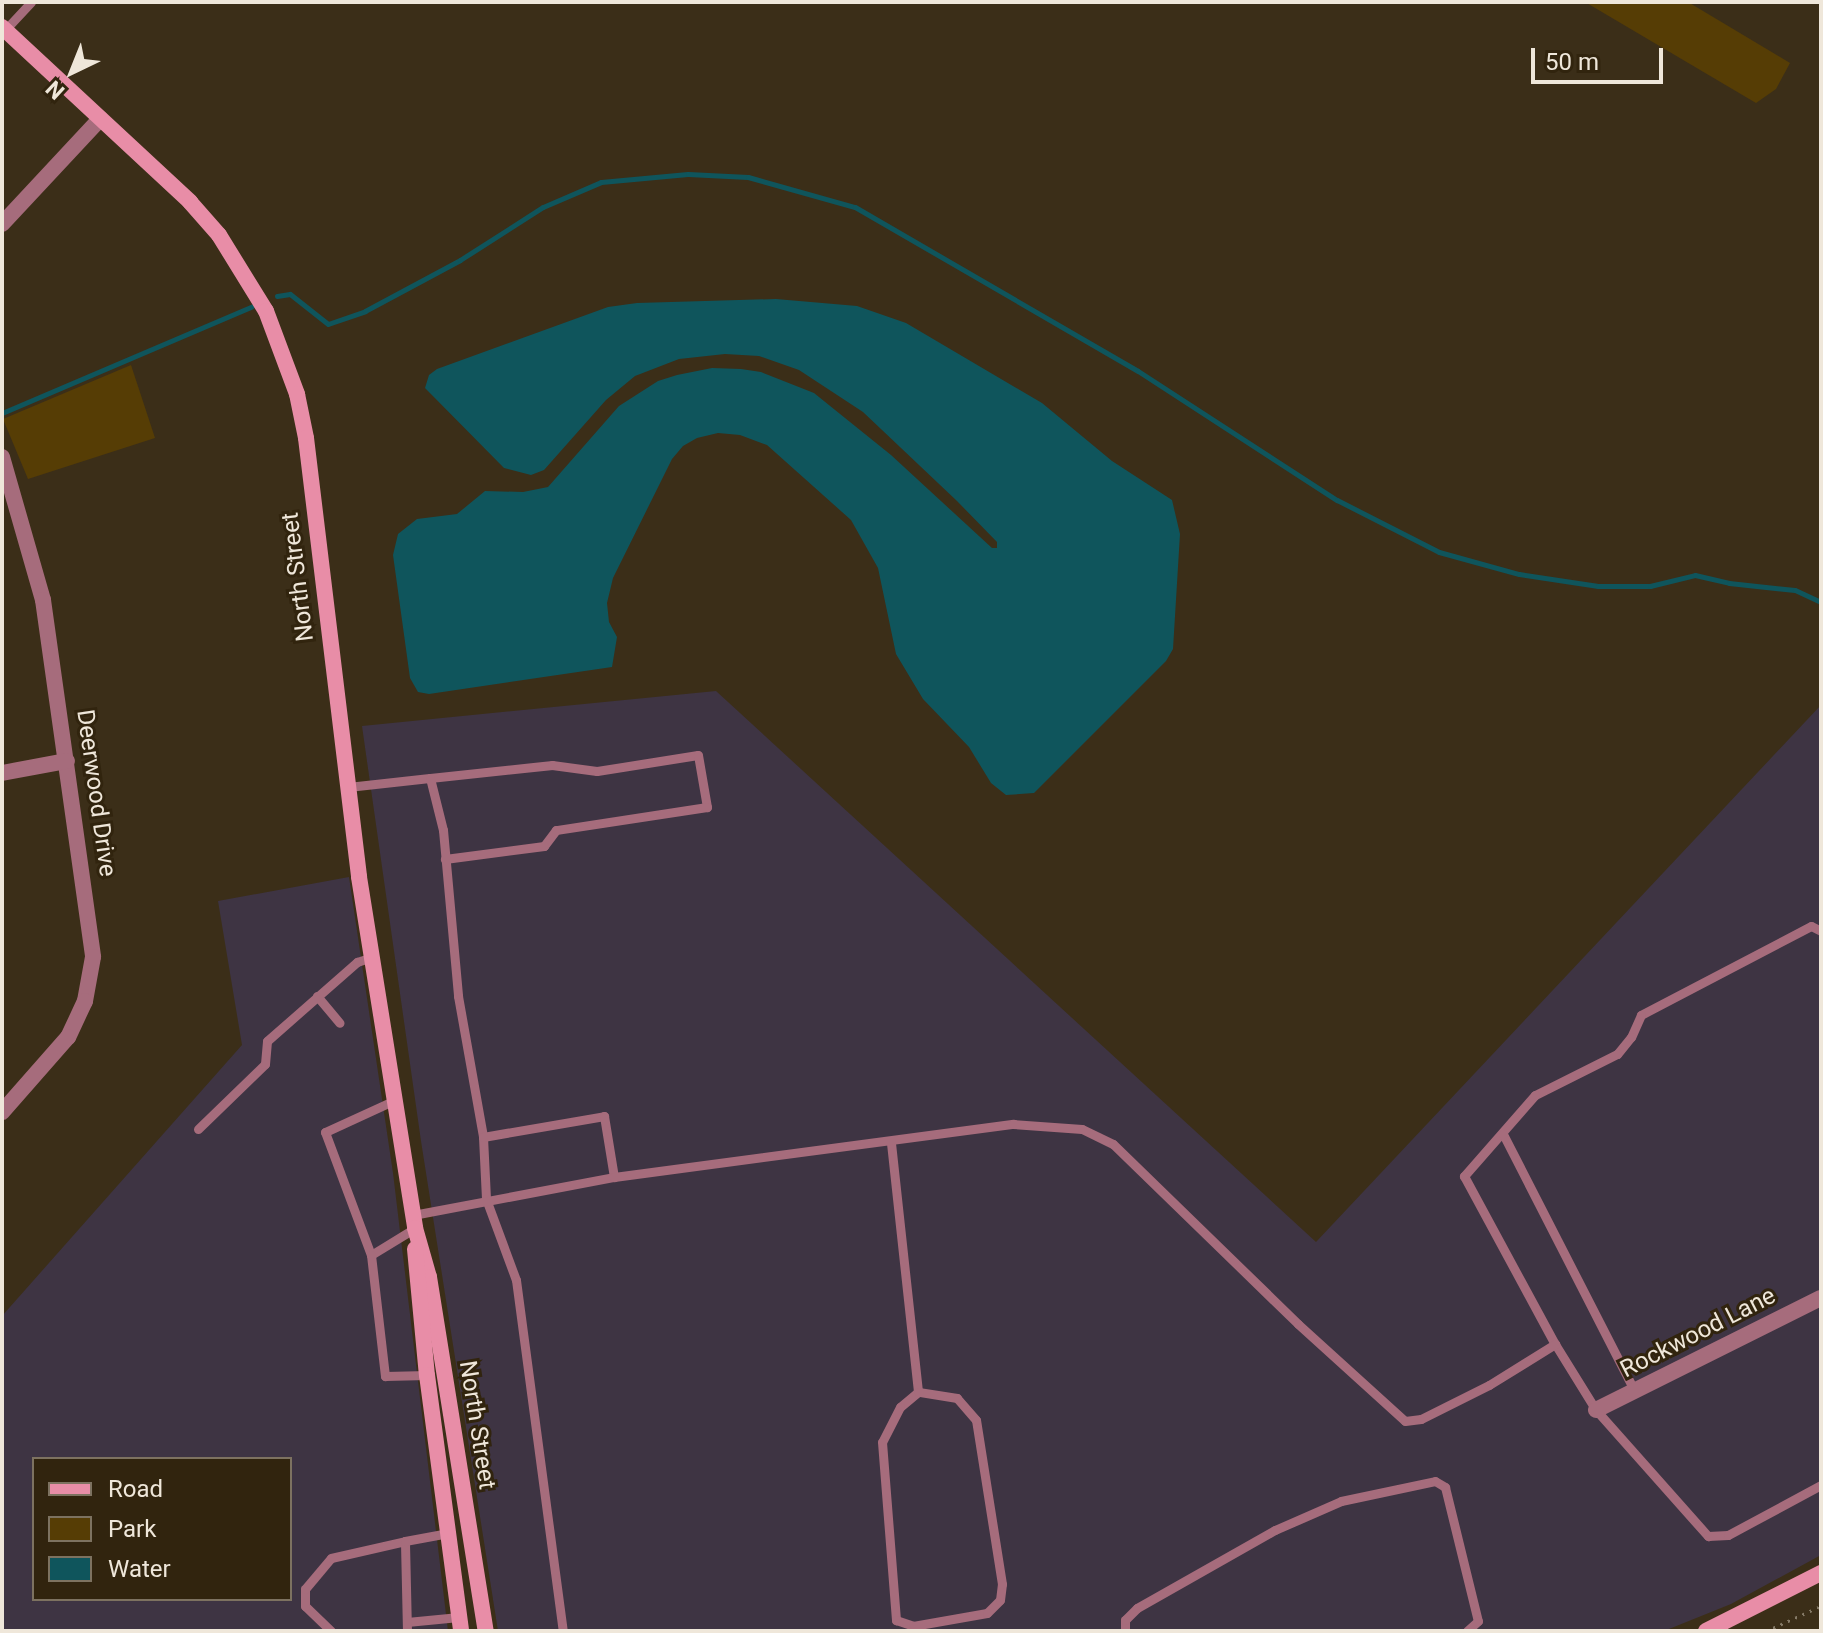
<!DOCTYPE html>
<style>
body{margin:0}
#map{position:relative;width:1823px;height:1633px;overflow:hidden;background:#3b2e18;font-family:Roboto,sans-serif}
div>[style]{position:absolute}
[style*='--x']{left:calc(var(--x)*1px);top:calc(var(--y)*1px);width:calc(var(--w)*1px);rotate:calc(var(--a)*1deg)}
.industrial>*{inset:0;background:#3e3443}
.green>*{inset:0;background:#563d05}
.water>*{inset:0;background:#0f555c}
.stream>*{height:5px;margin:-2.5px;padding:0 2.5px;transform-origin:2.5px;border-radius:2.5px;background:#0f555c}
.path>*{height:3px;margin-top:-1.5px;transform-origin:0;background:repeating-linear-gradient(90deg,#857a67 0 2px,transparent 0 8px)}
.lane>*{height:9px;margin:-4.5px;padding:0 4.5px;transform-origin:4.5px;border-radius:4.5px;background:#a66c7c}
.street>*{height:16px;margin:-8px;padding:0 8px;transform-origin:8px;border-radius:8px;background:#a66c7c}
.secondary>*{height:16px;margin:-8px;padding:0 8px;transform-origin:8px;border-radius:8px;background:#e88da7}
span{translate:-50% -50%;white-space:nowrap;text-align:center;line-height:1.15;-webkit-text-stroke:6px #31240e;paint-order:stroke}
.street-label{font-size:24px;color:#efe7da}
.frame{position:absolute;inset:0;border:4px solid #efe7da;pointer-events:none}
.legend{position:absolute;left:32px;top:1457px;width:260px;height:144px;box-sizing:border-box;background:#31240e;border:2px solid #7d7260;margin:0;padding:10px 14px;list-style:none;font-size:24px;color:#efe7da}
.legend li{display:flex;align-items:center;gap:16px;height:40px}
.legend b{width:40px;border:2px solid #7d7260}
.north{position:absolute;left:32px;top:32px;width:80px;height:80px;-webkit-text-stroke:6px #31240e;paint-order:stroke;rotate:223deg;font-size:22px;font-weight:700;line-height:32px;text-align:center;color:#efe7da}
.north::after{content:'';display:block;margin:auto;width:28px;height:36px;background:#efe7da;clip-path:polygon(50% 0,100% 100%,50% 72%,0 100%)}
.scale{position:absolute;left:1531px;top:48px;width:132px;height:36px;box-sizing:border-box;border:4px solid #efe7da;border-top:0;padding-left:10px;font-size:24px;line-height:28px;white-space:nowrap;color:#efe7da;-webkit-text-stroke:6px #31240e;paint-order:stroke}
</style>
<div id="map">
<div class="industrial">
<div style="clip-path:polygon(716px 691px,1316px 1242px,1821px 705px,1821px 1555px,1731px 1604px,1664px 1631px,498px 1631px,421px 1141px,362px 726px)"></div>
<div style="clip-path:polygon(evenodd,349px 877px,393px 1173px,448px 1631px,2px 1631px,2px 1316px,242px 1045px,218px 901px,349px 877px,34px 1459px,290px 1459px,290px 1599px,34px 1599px,34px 1459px)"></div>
</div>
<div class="green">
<div style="clip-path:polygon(1585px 2px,1688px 2px,1790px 63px,1776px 89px,1756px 103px)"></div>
<div style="clip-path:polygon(131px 365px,155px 438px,28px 479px,3px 419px)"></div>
</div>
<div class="water">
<div style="clip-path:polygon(776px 299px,857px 306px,906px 323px,1042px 403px,1112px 461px,1172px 500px,1180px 534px,1173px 649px,1166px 661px,1034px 793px,1006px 795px,991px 783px,969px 747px,923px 699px,896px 654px,878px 568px,851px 520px,767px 445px,740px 435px,718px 433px,697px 438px,683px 446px,672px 459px,613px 578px,607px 603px,609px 622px,617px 637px,612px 667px,429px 694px,418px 692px,410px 678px,393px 555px,398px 534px,417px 519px,457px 514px,485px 491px,523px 492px,548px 487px,619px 406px,658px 381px,677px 375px,712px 368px,741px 369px,761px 372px,814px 393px,891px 455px,992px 548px,997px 548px,997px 542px,957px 501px,863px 412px,799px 370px,759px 356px,725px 354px,679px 359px,635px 376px,606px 400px,544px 470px,531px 475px,504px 468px,425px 388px,429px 375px,437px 369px,608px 307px,637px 303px)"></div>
</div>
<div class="stream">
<div style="--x:277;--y:296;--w:13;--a:-9"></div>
<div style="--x:290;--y:294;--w:48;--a:38.3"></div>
<div style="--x:328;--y:324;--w:39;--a:-19"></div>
<div style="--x:365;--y:311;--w:108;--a:-28.2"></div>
<div style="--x:460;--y:260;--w:98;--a:-32.6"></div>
<div style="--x:543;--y:207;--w:63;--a:-23.3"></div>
<div style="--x:601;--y:182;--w:87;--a:-5.3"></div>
<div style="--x:688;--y:174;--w:60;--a:2.9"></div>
<div style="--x:748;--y:177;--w:111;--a:15.7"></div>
<div style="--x:855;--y:207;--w:327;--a:30.1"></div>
<div style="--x:1138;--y:371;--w:237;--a:33"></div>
<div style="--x:1337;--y:500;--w:114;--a:27"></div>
<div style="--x:1439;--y:552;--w:83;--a:15.4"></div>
<div style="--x:1519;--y:574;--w:80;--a:8.6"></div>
<div style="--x:1598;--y:586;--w:52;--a:0"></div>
<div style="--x:1650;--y:586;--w:46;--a:-13.7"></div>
<div style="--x:1695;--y:575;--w:35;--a:13"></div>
<div style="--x:1729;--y:583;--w:66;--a:6.1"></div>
<div style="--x:1795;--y:590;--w:29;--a:25"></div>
<div style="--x:2;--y:413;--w:271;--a:-23.1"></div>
</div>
<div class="path">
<div style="--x:1766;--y:1631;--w:60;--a:-24.4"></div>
</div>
<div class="lane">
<div style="--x:5;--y:30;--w:38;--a:-47"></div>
<div style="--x:430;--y:778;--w:123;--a:-6.1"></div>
<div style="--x:552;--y:765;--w:45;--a:7.6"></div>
<div style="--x:597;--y:771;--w:102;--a:-9"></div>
<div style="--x:698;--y:755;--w:53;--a:80.2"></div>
<div style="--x:707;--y:807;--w:153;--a:171.3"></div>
<div style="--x:556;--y:830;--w:20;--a:127"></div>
<div style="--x:544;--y:846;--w:100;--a:172.5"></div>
<div style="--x:348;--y:787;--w:82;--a:-6.3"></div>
<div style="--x:430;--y:778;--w:54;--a:76"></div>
<div style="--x:443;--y:830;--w:167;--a:84.8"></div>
<div style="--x:458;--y:996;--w:143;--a:79.9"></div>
<div style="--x:483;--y:1137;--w:62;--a:87.2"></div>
<div style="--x:486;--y:1199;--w:86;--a:69.7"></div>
<div style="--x:516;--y:1280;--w:354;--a:82.4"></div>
<div style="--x:1821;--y:931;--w:11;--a:-153"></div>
<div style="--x:1811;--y:926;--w:192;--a:152.4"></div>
<div style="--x:1641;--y:1015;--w:24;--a:114"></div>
<div style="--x:1631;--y:1037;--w:22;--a:129"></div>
<div style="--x:1617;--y:1054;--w:92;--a:153.4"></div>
<div style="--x:1535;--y:1095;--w:108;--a:131.2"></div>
<div style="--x:1464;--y:1176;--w:191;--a:61.6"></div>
<div style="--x:1555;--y:1344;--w:78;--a:58.2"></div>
<div style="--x:1596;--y:1410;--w:169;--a:48.4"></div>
<div style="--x:1708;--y:1536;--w:20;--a:-3"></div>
<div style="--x:1728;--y:1535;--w:106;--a:-28.3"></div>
<div style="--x:317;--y:996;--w:35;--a:50"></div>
<div style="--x:395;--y:1100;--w:77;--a:155.4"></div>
<div style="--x:325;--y:1132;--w:131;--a:69.5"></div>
<div style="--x:371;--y:1255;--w:52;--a:-31.5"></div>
<div style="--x:198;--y:1129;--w:93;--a:-44.1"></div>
<div style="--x:265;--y:1064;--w:23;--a:-85"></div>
<div style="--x:267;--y:1041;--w:120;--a:-41.3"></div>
<div style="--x:357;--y:962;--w:16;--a:-18"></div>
<div style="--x:1503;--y:1134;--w:290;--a:62.9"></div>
<div style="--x:483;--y:1137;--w:123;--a:-9.8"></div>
<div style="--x:604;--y:1116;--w:62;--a:80.7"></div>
<div style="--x:891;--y:1143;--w:250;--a:83.8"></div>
<div style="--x:918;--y:1392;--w:23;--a:140"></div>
<div style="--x:900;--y:1407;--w:39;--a:117"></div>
<div style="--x:882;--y:1442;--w:179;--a:85.5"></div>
<div style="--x:896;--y:1620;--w:18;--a:19"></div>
<div style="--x:913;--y:1626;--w:75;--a:-10"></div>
<div style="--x:987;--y:1613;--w:18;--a:-45"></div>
<div style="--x:1000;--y:1600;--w:16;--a:-83"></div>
<div style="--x:1002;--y:1584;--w:166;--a:-99"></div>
<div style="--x:976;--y:1420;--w:29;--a:-131"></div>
<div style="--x:957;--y:1398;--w:39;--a:-171"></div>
<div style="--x:413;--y:1215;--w:205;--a:-10.7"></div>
<div style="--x:614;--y:1177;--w:403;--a:-7.6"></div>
<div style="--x:1013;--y:1124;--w:69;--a:4.1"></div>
<div style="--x:1082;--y:1129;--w:34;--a:26"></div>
<div style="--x:1113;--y:1144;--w:258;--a:44.2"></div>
<div style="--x:1298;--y:1324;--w:144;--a:42.2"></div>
<div style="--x:1405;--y:1421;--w:16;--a:-7"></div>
<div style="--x:1421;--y:1419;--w:76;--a:-26.6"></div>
<div style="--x:1489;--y:1385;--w:78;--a:-31.8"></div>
<div style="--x:371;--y:1255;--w:122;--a:83.4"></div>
<div style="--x:385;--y:1376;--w:42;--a:-1.4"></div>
<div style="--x:407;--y:1622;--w:52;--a:-5.5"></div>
<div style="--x:331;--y:1631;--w:36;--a:-136"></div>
<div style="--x:305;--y:1606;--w:17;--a:-90"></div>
<div style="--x:305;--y:1589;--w:40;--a:-50"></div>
<div style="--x:331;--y:1558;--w:76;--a:-12.9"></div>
<div style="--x:407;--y:1631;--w:90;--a:-91.3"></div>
<div style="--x:405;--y:1541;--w:44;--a:-10.5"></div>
<div style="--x:1125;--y:1631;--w:11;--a:-90"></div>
<div style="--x:1125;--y:1620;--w:17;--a:-45"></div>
<div style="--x:1137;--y:1608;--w:159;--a:-29.5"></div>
<div style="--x:1275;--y:1530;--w:72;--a:-23.7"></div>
<div style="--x:1341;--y:1501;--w:96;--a:-12"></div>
<div style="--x:1435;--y:1481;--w:12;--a:31"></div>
<div style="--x:1445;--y:1487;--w:138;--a:76.2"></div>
<div style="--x:1478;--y:1621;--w:15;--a:138"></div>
</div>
<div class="street">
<div style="--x:2;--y:224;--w:144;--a:-47"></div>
<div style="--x:2;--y:457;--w:149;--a:74"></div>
<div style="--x:43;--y:600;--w:360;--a:82"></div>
<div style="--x:93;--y:957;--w:45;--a:100.3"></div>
<div style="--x:85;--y:1001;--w:40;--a:115"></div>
<div style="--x:68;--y:1037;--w:100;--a:131.3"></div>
<div style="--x:2;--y:773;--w:66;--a:-10.5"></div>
<div style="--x:1596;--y:1410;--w:251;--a:-26.5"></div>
</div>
<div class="secondary">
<div style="--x:2;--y:27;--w:257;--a:42.9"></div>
<div style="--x:190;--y:202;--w:44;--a:48.7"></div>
<div style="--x:219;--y:235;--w:89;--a:58.3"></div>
<div style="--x:266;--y:311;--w:89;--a:69.5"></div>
<div style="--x:297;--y:394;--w:45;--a:78.4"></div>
<div style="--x:306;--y:438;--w:442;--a:83.1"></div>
<div style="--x:359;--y:877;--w:355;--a:80.9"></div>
<div style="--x:415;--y:1228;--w:51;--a:74.1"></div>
<div style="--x:429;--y:1277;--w:359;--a:80.9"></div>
<div style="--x:415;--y:1249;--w:127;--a:84.6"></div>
<div style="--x:427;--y:1375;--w:258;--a:82.4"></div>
<div style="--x:1706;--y:1631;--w:129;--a:-26.8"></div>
</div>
<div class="street-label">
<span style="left:298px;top:577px;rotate:-97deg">North Street</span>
<span style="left:96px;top:793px;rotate:82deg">Deerwood Drive</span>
<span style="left:1698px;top:1333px;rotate:-27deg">Rockwood Lane</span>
<span style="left:477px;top:1425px;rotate:81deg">North Street</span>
</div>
<div class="frame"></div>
<ul class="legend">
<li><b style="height:10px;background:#e88da7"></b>Road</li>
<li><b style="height:22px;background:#563d05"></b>Park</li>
<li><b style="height:22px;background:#0f555c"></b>Water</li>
</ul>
<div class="north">N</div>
<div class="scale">50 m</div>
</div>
